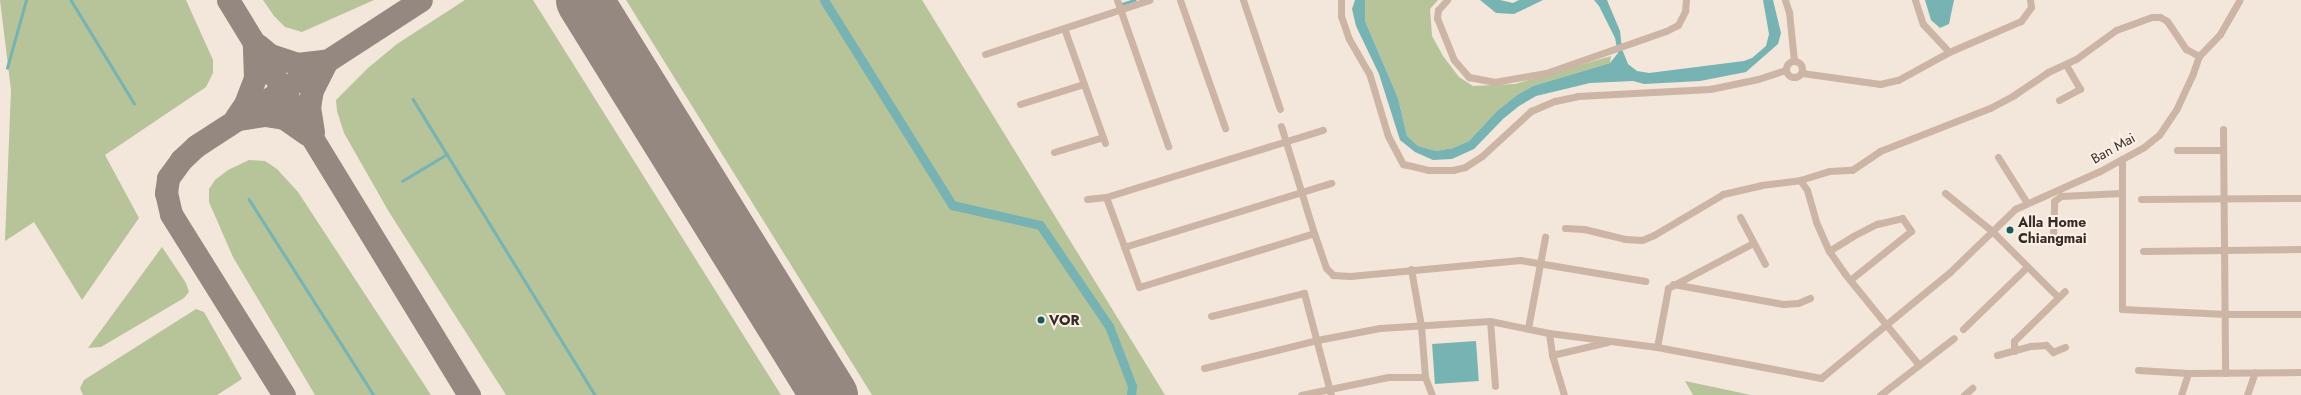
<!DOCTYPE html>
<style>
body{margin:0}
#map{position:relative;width:2301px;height:395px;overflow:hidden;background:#f3e6da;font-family:Jost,sans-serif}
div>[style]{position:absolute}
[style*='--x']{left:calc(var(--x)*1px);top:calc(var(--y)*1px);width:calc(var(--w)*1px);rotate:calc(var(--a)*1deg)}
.green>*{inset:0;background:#b7c399}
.water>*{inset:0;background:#76b3b2;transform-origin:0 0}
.stream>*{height:2.5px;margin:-1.25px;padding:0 1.25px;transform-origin:1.25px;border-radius:1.25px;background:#76b3b2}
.canal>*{height:9px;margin:-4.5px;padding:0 4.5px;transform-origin:4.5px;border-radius:4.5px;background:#76b3b2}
.taxiway>*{height:23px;margin:-11.5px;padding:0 11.5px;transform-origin:11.5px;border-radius:11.5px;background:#958880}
.runway>*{height:57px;margin:-28.5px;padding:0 28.5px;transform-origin:28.5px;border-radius:28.5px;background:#958880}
.street>*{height:7px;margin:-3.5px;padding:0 3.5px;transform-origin:3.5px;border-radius:3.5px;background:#ccb5a5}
.street>.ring{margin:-3.5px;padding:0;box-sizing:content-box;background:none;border:7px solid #ccb5a5;border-radius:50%}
.dots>*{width:11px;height:11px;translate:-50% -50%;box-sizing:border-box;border:2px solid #fbf0e6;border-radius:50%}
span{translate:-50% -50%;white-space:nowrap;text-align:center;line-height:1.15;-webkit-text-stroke:4px #fbf0e6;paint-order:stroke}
.street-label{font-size:14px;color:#372b27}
.poi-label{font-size:14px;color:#372b27;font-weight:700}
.left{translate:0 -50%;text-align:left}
</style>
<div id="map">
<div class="green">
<div style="clip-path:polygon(0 0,186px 0,213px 60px,213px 73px,206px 87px,105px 155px,139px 218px,82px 300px,34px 222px,5px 241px,11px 90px)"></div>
<div style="clip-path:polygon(263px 0,374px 0,302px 32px,285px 27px,274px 16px)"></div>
<div style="clip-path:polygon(465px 0,533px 0,781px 395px,506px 395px,389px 212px,344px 133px,337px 111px,336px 100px,368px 68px,397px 44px)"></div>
<div style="clip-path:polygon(626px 0,922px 0,1165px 395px,872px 395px)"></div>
<div style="clip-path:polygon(1365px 0,1438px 0,1430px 9px,1432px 36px,1443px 56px,1459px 77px,1473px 86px,1515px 84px,1611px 56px,1610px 63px,1533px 86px,1517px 95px,1497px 111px,1469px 141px,1453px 148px,1436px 151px,1418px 146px,1407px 136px,1398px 98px,1365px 21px)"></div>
<div style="clip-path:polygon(249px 160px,265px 161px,277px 169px,298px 192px,431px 395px,315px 395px,233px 257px,209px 202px,209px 189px,215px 180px,228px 170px)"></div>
<div style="clip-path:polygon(162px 247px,186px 283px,189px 292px,184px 298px,101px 347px,88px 348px)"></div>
<div style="clip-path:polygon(196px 309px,204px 312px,242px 379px,217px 395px,83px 395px,80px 388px,84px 380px)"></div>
<div style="clip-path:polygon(1685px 381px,1751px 395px,1693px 395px)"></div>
</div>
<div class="water">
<div style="clip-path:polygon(1355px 0,1365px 0,1365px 21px,1398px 98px,1407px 136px,1418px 146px,1436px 151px,1453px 148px,1469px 141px,1497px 111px,1517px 95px,1533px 86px,1610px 63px,1618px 53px,1615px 38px,1599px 6px,1594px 0,1607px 0,1620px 31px,1622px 49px,1628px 64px,1637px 71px,1649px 73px,1744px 61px,1752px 58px,1766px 46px,1769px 34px,1763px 0,1773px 0,1781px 33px,1778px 44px,1746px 72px,1700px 81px,1644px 84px,1633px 81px,1590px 83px,1536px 96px,1519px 106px,1503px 119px,1474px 149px,1452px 159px,1433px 160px,1415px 152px,1400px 140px,1379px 74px,1356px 26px,1352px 9px)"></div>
<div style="clip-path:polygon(1480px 0,1500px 0,1513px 3px,1519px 0,1543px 0,1514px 14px,1496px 13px)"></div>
<div style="clip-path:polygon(1925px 0,1954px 0,1949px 24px,1940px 28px,1931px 20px)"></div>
<div style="left:1476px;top:341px;width:40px;height:44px;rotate:86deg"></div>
</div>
<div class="stream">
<div style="--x:71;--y:0;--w:121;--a:58.5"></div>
<div style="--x:1122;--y:4;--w:13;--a:-18"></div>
<div style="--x:7;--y:68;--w:71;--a:-74.4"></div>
<div style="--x:413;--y:99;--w:347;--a:58.4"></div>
<div style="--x:402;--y:181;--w:52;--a:-31"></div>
<div style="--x:249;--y:199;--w:232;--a:57.5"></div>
</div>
<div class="canal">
<div style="--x:824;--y:0;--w:242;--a:58"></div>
<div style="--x:952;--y:205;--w:90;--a:12.8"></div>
<div style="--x:1040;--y:225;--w:122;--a:55.7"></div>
<div style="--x:1109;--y:326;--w:64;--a:69"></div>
<div style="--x:1132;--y:386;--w:9;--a:96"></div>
</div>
<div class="taxiway">
<div style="--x:228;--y:0;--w:463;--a:58.6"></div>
<div style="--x:258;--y:45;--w:16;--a:40"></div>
<div style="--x:270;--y:55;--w:28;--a:18"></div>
<div style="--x:297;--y:64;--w:26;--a:-7"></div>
<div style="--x:236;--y:117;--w:16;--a:-55"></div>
<div style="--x:245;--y:104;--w:28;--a:-69"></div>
<div style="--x:255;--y:78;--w:35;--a:-92"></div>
<div style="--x:239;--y:119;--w:26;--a:-9"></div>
<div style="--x:265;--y:115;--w:19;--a:9"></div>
<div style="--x:284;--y:118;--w:28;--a:35"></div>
<div style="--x:313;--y:132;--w:24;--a:-99"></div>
<div style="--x:309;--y:108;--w:18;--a:-81"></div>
<div style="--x:312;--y:90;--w:33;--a:-63"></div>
<div style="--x:284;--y:395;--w:213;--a:-122"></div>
<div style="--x:171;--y:214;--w:22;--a:-103"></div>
<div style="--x:166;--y:193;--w:15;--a:-82"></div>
<div style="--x:168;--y:178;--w:22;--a:-54"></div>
<div style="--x:181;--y:160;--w:21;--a:-43"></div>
<div style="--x:196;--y:146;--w:268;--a:-33"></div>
</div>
<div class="runway">
<div style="--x:584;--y:0;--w:465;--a:58.2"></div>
</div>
<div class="street">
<div style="--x:1117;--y:0;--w:155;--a:70.7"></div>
<div style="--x:1180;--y:0;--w:136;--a:70.6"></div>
<div style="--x:1243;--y:0;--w:115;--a:71.3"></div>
<div style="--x:1341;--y:0;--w:16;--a:90"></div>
<div style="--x:1341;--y:16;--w:24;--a:71"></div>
<div style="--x:1349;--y:39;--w:39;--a:60"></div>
<div style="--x:1369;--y:73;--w:66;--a:73.2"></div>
<div style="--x:1388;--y:136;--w:32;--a:62"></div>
<div style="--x:1403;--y:164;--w:26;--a:13"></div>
<div style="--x:1428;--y:170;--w:25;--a:0"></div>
<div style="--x:1453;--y:170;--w:12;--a:-14"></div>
<div style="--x:1465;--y:167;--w:20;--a:-33"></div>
<div style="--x:1482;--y:156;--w:67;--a:-42.6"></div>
<div style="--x:1531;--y:111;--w:26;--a:-23"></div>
<div style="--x:1555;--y:101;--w:24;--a:-12"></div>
<div style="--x:1578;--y:96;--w:132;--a:-3"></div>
<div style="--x:1710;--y:89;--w:49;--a:-11.8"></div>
<div style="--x:1758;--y:79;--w:29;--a:-18"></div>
<div style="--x:1447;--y:0;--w:13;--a:132"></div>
<div style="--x:1438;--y:10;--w:8;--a:97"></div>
<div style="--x:1437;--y:18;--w:45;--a:68"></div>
<div style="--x:1454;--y:60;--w:23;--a:49"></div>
<div style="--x:1469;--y:77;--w:25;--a:11"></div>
<div style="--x:1494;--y:82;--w:53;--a:-9.8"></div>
<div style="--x:1546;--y:73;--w:127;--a:-19.3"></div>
<div style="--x:1666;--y:31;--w:13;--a:-27"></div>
<div style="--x:1678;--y:25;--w:16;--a:-63"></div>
<div style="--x:1685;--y:11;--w:11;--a:-85"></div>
<div style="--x:1785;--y:0;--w:13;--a:72"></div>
<div style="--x:1789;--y:12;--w:49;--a:84.2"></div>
<div style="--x:1915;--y:0;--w:25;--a:72"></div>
<div style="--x:1923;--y:24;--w:38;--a:47"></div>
<div style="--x:1064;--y:28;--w:122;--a:70.4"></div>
<div style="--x:985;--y:54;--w:173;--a:-18.2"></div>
<div class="ring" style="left:1786px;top:61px;width:9px;height:9px"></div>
<div style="--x:1802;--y:73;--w:79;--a:8"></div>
<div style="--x:1880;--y:84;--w:18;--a:-13"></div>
<div style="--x:1898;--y:80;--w:58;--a:-28.8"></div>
<div style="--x:1949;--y:52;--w:78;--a:-23.3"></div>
<div style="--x:2021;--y:21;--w:17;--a:-54"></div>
<div style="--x:2031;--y:7;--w:7;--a:-98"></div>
<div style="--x:2059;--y:100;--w:24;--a:-28"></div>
<div style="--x:2080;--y:89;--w:28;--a:-120"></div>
<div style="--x:1020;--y:104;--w:67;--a:-17.4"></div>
<div style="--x:1281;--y:126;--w:112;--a:72.9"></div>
<div style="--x:1314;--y:233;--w:37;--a:71"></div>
<div style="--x:1326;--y:268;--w:10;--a:45"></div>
<div style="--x:1333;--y:275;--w:17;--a:3"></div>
<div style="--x:1350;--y:276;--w:171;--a:-5.4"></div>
<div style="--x:1520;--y:260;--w:127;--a:9.5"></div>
<div style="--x:2223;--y:129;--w:244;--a:89.5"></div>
<div style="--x:2177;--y:150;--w:45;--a:0"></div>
<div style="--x:1054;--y:152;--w:51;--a:-17"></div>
<div style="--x:1998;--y:157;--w:54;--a:57.8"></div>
<div style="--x:2122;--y:159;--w:150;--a:90"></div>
<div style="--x:2122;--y:309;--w:104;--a:2.8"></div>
<div style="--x:2226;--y:314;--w:75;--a:0"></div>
<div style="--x:1800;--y:180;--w:12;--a:55"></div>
<div style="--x:1807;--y:190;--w:33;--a:74"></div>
<div style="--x:1816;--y:222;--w:32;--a:66"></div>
<div style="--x:1829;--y:251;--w:28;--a:55"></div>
<div style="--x:1845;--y:274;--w:117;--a:50.9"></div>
<div style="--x:1945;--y:193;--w:60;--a:39"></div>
<div style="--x:1992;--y:231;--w:93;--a:45"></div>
<div style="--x:1106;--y:197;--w:96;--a:69.9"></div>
<div style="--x:1139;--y:287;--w:183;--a:-17.1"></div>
<div style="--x:1087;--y:199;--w:19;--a:-6"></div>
<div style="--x:1106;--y:197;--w:227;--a:-17.2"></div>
<div style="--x:2141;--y:199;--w:160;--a:-0.4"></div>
<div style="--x:1740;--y:217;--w:53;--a:62"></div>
<div style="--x:1565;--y:228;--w:19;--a:3"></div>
<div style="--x:1584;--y:229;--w:42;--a:13.7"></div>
<div style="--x:1625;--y:239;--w:17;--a:3"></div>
<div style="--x:1642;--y:240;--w:13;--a:-23"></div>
<div style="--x:1654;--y:235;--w:80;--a:-30.7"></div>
<div style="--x:1723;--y:194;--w:39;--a:-13"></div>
<div style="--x:1761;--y:185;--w:39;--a:-7"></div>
<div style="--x:1800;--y:180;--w:31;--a:-17"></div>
<div style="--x:1830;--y:171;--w:22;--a:-3"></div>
<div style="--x:1852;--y:170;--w:34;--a:-34"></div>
<div style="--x:1880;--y:151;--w:118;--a:-21.4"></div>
<div style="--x:1990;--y:108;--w:27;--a:-28"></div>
<div style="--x:2014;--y:95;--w:41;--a:-34.1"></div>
<div style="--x:2048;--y:72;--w:31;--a:-25"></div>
<div style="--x:2076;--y:59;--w:49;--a:-35.9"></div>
<div style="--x:2116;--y:30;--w:38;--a:-20"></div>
<div style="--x:2152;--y:17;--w:8;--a:0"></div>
<div style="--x:2160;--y:17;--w:8;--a:30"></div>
<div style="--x:2167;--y:21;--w:34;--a:56"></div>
<div style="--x:2186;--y:49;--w:15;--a:28"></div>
<div style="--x:2053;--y:237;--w:36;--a:-88"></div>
<div style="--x:2054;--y:201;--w:9;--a:-36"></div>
<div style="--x:2061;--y:196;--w:60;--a:-2.9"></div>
<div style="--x:1124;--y:247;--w:217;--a:-17.2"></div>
<div style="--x:1829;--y:251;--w:28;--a:-32"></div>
<div style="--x:1853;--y:236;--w:27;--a:-27"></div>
<div style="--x:1877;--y:224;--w:26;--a:-13"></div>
<div style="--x:1902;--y:218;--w:16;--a:55"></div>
<div style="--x:1911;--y:231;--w:78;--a:141.2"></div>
<div style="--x:2143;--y:251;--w:158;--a:-0.7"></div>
<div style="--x:1411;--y:269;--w:58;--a:80"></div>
<div style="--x:1421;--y:326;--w:51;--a:85.5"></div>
<div style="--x:1425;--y:377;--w:19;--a:69"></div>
<div style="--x:1673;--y:284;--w:112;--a:10.3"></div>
<div style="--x:1783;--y:304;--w:15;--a:-4"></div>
<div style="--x:1798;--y:303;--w:13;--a:-23"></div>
<div style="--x:1211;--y:316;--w:96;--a:-13.9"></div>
<div style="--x:1304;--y:293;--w:106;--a:75.2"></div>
<div style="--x:1490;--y:321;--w:65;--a:85.6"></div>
<div style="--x:1528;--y:328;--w:93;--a:-79.4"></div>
<div style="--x:1963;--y:329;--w:89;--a:-44.1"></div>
<div style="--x:1549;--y:333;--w:22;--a:82"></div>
<div style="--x:1552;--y:355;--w:42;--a:73.3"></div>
<div style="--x:1657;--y:347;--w:60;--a:-79.4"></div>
<div style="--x:1668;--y:288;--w:96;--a:-27.9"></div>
<div style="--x:2014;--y:351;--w:10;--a:-90"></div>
<div style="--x:2014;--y:341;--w:71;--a:-44.4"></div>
<div style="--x:1552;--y:355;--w:57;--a:-13.1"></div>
<div style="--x:1997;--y:355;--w:35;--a:-15"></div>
<div style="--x:2031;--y:346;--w:15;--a:-4"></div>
<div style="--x:2046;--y:345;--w:10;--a:45"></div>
<div style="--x:2053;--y:352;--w:13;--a:-23"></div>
<div style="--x:1204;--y:368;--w:116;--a:-13.9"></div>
<div style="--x:1317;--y:340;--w:64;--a:-10.8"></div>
<div style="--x:1380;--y:328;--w:110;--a:-3.6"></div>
<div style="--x:1490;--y:321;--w:60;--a:11.5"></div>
<div style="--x:1549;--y:333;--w:109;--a:7.4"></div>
<div style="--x:1657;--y:347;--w:167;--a:10.7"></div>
<div style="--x:1821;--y:378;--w:167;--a:-39.4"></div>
<div style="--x:1950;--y:272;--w:91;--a:-44.1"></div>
<div style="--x:2015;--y:209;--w:93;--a:-24.1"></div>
<div style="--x:2100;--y:171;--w:50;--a:-28.6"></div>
<div style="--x:2144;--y:147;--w:19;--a:-39"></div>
<div style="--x:2159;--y:135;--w:30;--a:-56"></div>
<div style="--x:2176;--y:110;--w:38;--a:-65"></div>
<div style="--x:2192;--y:76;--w:21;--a:-71"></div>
<div style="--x:2199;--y:56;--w:30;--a:-46"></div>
<div style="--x:2220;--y:34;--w:39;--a:-60"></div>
<div style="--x:2138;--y:370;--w:50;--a:3.4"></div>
<div style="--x:2188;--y:373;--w:113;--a:-0.5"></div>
<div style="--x:1301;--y:395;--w:89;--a:-11.7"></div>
<div style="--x:1388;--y:377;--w:37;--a:0"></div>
<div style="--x:1880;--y:395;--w:93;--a:-37.6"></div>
<div style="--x:1964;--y:395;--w:11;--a:-41"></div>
<div style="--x:2181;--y:395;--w:23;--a:-72"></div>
<div style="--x:2247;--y:395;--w:24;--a:-71"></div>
</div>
<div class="dots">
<div style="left:2010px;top:230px;background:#195b5c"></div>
<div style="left:1041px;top:320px;background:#195b5c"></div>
</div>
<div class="street-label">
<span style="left:2113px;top:148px;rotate:-29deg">Ban Mai</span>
</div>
<div class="poi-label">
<span class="left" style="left:2018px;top:230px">Alla Home<br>Chiangmai</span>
<span class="left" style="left:1049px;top:320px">VOR</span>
</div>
</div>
